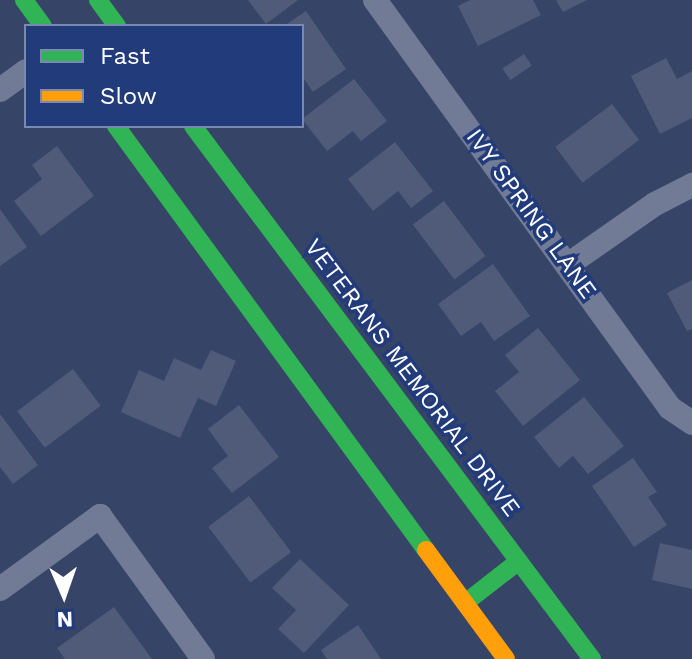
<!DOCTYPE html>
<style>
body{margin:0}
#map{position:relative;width:692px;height:659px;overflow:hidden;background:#364467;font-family:"Work Sans",sans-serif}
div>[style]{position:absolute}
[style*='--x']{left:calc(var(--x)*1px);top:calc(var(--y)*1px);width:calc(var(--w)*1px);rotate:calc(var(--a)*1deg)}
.building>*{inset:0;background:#4f5b78;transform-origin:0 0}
.street>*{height:24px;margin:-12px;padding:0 12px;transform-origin:12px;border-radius:12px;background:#717b96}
.fast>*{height:18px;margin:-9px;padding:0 9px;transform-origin:9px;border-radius:9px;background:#30b455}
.slow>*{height:18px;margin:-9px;padding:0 9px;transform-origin:9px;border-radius:9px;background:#ff9f0a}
span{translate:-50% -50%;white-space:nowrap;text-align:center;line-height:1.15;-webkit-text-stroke:7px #223b7b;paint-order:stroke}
.street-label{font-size:24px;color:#fff}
.legend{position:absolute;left:24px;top:24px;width:280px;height:104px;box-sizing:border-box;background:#223b7b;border:2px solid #7a89b0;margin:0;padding:10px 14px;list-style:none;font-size:24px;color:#fff}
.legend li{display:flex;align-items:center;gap:16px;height:40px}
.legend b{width:40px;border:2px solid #7a89b0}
.north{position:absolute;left:24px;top:555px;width:80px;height:80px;-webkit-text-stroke:6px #223b7b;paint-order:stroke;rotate:178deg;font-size:22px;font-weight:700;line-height:32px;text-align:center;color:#fff}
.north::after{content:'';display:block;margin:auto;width:28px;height:36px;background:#fff;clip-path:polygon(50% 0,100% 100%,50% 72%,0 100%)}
</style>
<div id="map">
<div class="building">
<div style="clip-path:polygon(248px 0,298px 0,266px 24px)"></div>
<div style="clip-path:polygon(470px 0,533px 0,541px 15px,478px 46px,458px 6px)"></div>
<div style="clip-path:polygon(556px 0,587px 0,563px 12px)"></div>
<div style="clip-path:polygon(306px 11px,346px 69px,313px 92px,302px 76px,302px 26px,284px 26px)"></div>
<div style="left:524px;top:54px;width:14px;height:26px;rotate:56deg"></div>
<div style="clip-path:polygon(666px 58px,677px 79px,692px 71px,692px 118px,660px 134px,631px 76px)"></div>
<div style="clip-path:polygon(354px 79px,387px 121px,361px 141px,353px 131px,327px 151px,302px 119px)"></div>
<div style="left:612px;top:104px;width:45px;height:71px;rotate:53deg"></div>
<div style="clip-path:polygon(395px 142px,433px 191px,411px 208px,398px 191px,373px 211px,348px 179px)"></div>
<div style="clip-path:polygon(57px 146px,94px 196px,41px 236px,14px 201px,42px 179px,32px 165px)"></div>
<div style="left:444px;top:201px;width:69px;height:39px;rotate:53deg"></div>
<div style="clip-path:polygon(0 209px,27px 247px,0 266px)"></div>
<div style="clip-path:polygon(493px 264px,530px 316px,494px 341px,481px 322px,461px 336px,438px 304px)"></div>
<div style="clip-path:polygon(692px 280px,692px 329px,687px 331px,667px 293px)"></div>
<div style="clip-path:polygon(538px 328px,580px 380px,523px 426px,495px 391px,519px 372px,505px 355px)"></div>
<div style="clip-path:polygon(211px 350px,236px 361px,216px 406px,198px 398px,180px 438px,121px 412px,139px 370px,164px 381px,174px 358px,201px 370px)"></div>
<div style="left:73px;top:369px;width:46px;height:70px;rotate:53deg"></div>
<div style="clip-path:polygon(584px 397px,624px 446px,588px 474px,573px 456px,559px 468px,534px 437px)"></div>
<div style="clip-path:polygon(239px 405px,279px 457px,232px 493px,212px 468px,228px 456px,208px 429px)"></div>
<div style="clip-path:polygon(0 414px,38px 465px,13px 484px,0 467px)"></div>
<div style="clip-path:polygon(633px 458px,657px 492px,648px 497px,667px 525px,634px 547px,592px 486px)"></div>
<div style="left:249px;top:496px;width:70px;height:51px;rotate:53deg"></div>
<div style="clip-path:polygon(660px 543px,692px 550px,692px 589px,652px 580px)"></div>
<div style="clip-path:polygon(300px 559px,349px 605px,304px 653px,278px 629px,296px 610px,272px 588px)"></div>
<div style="clip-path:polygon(114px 607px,152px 659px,65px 659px,57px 648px)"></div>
<div style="clip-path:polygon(358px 625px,381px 659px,327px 659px,321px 650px)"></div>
</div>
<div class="street">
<div style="--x:375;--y:0;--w:503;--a:54.13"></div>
<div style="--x:670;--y:408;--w:27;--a:34"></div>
<div style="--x:0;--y:90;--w:32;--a:-36"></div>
<div style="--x:569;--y:264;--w:105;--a:-34.9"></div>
<div style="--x:655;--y:204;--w:42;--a:-27.2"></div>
<div style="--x:0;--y:589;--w:124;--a:-36.1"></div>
<div style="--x:100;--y:516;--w:176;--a:54.2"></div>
</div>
<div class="fast">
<div style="--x:24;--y:0;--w:32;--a:54"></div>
<div style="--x:98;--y:0;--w:32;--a:54"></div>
<div style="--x:116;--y:126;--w:525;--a:53.83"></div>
<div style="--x:193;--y:126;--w:666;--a:53.18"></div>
<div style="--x:465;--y:603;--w:68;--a:-37.9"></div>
</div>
<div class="slow">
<div style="--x:426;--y:550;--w:135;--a:53.7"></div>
</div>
<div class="street-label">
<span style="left:531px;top:214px;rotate:54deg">IVY SPRING LANE</span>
<span style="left:412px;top:378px;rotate:53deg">VETERANS MEMORIAL DRIVE</span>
</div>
<ul class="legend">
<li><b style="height:10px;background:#30b455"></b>Fast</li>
<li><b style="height:10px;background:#ff9f0a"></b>Slow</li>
</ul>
<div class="north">N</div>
</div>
